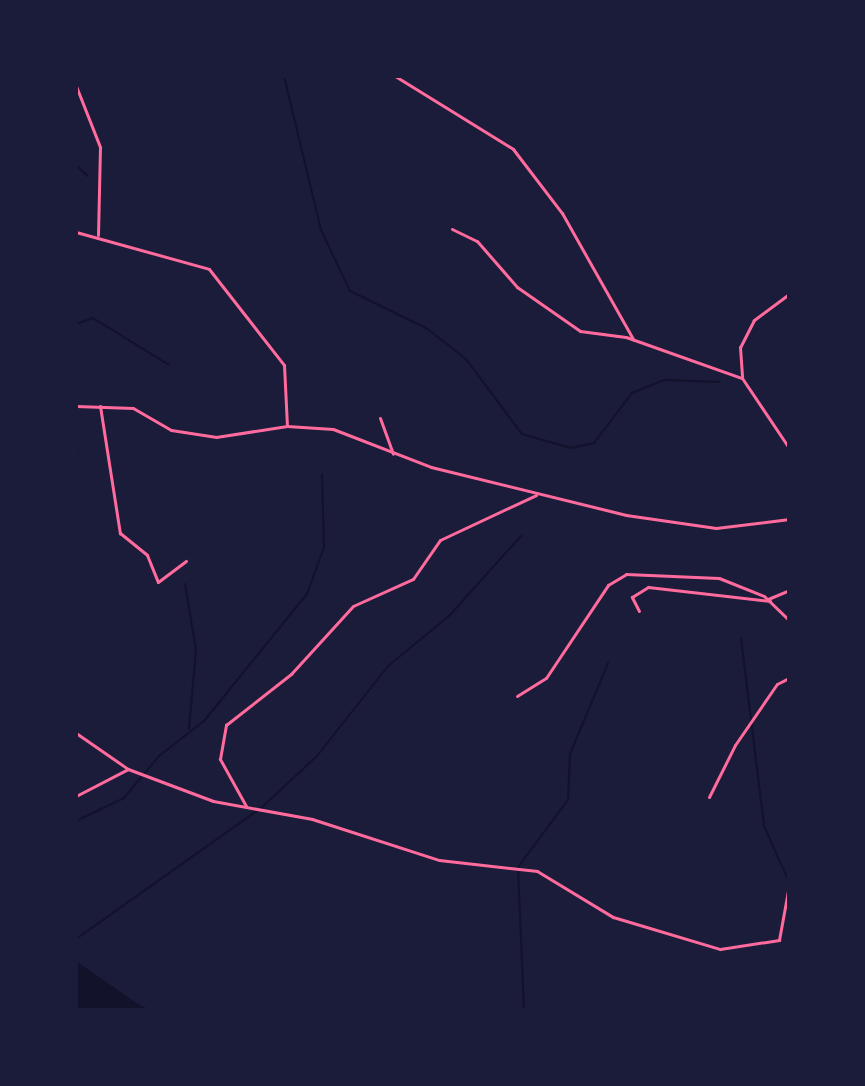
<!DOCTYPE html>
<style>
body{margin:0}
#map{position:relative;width:865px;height:1086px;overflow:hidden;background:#1b1b3a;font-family:Ubuntu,sans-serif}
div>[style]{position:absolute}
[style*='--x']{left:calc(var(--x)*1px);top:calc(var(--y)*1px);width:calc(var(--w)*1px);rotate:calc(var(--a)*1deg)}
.water>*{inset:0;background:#12122b}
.stream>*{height:2px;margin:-1px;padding:0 1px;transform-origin:1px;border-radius:1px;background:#12122b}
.minor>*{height:3px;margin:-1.5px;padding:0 1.5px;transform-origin:1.5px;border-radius:1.5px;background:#ff6b9d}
span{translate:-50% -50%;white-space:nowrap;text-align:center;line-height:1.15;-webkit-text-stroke:7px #1b1b3a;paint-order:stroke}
.frame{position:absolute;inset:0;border:78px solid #1b1b3a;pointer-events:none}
</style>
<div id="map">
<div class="water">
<div style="clip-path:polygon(76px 961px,135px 1002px,150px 1010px,76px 1010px)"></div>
</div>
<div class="stream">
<div style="--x:284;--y:76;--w:158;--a:76.5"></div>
<div style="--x:321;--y:230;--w:68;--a:64.6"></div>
<div style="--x:350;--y:291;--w:85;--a:26"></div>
<div style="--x:426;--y:328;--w:51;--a:37.8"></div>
<div style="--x:466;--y:359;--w:94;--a:53.3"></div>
<div style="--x:522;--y:434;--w:51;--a:15.9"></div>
<div style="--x:571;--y:448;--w:24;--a:-12"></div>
<div style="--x:594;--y:443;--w:63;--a:-52.8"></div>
<div style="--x:632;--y:393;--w:35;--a:-22"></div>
<div style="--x:665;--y:380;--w:55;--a:2.1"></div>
<div style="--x:76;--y:165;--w:16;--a:43"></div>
<div style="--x:76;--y:324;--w:18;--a:-19"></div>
<div style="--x:93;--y:318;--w:89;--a:31.7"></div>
<div style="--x:76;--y:453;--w:3;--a:-45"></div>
<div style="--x:185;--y:584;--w:67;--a:80.5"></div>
<div style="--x:196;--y:650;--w:79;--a:95.1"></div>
<div style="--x:741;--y:638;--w:189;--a:83"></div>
<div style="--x:764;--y:826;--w:61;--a:65.9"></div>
<div style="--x:76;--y:821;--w:53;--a:-25.6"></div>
<div style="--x:124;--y:798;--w:55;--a:-50.2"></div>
<div style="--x:159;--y:756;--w:57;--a:-37.9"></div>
<div style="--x:204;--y:721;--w:164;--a:-51"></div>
<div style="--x:307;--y:594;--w:50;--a:-70.1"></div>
<div style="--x:324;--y:547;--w:73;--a:-91.6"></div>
<div style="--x:76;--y:939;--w:227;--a:-35.3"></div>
<div style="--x:261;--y:808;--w:76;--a:-42.9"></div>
<div style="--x:317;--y:756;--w:115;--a:-51.7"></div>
<div style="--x:388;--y:666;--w:79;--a:-39.3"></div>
<div style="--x:449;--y:616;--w:108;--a:-48"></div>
<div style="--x:524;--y:1010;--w:143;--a:-92.4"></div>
<div style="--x:518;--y:867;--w:84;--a:-53.3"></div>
<div style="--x:568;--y:800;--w:46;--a:-87.5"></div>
<div style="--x:570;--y:754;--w:99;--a:-67.3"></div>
</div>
<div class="minor">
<div style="--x:395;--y:76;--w:139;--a:31.7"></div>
<div style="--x:513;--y:149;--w:81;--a:52.6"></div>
<div style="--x:562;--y:213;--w:145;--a:60.6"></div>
<div style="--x:76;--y:86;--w:66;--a:68.5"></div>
<div style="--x:100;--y:147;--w:88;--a:91.3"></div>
<div style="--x:452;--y:229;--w:28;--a:26"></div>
<div style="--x:477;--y:241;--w:61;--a:49"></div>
<div style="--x:517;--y:287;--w:77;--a:34.9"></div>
<div style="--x:580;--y:331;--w:46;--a:7.4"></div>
<div style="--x:626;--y:337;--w:123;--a:19.5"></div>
<div style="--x:76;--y:232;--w:138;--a:15.5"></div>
<div style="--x:209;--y:269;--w:122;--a:52"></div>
<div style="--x:284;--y:365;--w:61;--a:87.2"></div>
<div style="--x:789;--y:294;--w:44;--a:143.4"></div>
<div style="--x:754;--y:320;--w:30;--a:117"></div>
<div style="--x:740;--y:347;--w:31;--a:86"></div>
<div style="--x:742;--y:378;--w:84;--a:56.1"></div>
<div style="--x:76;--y:406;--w:57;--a:2"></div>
<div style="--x:133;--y:408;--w:44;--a:30.1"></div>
<div style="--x:171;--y:430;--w:46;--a:8.8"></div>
<div style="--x:216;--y:437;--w:72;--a:-8.8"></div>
<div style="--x:287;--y:426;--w:46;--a:3.7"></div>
<div style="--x:333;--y:429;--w:105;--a:21.2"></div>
<div style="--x:431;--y:467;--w:201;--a:13.8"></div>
<div style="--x:626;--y:515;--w:91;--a:8.2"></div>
<div style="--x:716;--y:528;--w:74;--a:-7"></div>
<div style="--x:100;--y:406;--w:129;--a:81.1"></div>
<div style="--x:120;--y:533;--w:35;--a:39"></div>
<div style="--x:147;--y:555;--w:29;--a:68"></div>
<div style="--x:158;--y:582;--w:35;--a:-37"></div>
<div style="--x:380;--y:418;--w:38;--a:70"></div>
<div style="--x:768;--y:599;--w:23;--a:-23"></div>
<div style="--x:639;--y:611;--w:16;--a:-117"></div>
<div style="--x:632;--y:597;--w:19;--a:-32"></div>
<div style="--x:648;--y:587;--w:123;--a:6.5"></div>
<div style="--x:517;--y:696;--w:34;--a:-32"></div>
<div style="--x:546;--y:678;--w:112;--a:-56.3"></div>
<div style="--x:608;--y:585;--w:21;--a:-31"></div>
<div style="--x:626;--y:574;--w:93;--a:2.5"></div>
<div style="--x:719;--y:578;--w:48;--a:21.8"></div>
<div style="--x:764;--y:596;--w:35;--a:44"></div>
<div style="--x:76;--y:733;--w:63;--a:34.7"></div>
<div style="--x:76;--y:796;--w:59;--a:-27.4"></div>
<div style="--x:128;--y:769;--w:91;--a:20.6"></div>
<div style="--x:213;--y:801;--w:101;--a:10.3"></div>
<div style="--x:312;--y:819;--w:133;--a:17.9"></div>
<div style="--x:439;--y:860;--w:99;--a:6.4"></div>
<div style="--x:537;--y:871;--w:89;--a:31.2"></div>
<div style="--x:613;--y:917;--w:112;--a:16.7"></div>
<div style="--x:720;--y:949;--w:60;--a:-8.7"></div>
<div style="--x:779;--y:940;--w:56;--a:-79.7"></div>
<div style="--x:709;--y:797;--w:58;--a:-63.4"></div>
<div style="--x:735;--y:745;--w:74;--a:-55.5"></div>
<div style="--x:777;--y:684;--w:13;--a:-27"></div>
<div style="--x:246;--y:806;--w:54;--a:-119"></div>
<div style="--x:220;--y:759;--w:35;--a:-80"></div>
<div style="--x:226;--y:725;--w:83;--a:-38.1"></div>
<div style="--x:291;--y:674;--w:92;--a:-47.6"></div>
<div style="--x:353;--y:606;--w:66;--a:-24.2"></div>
<div style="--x:413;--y:579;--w:47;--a:-55.3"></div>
<div style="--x:440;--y:540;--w:106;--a:-25.1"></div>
</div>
<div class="frame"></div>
</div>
